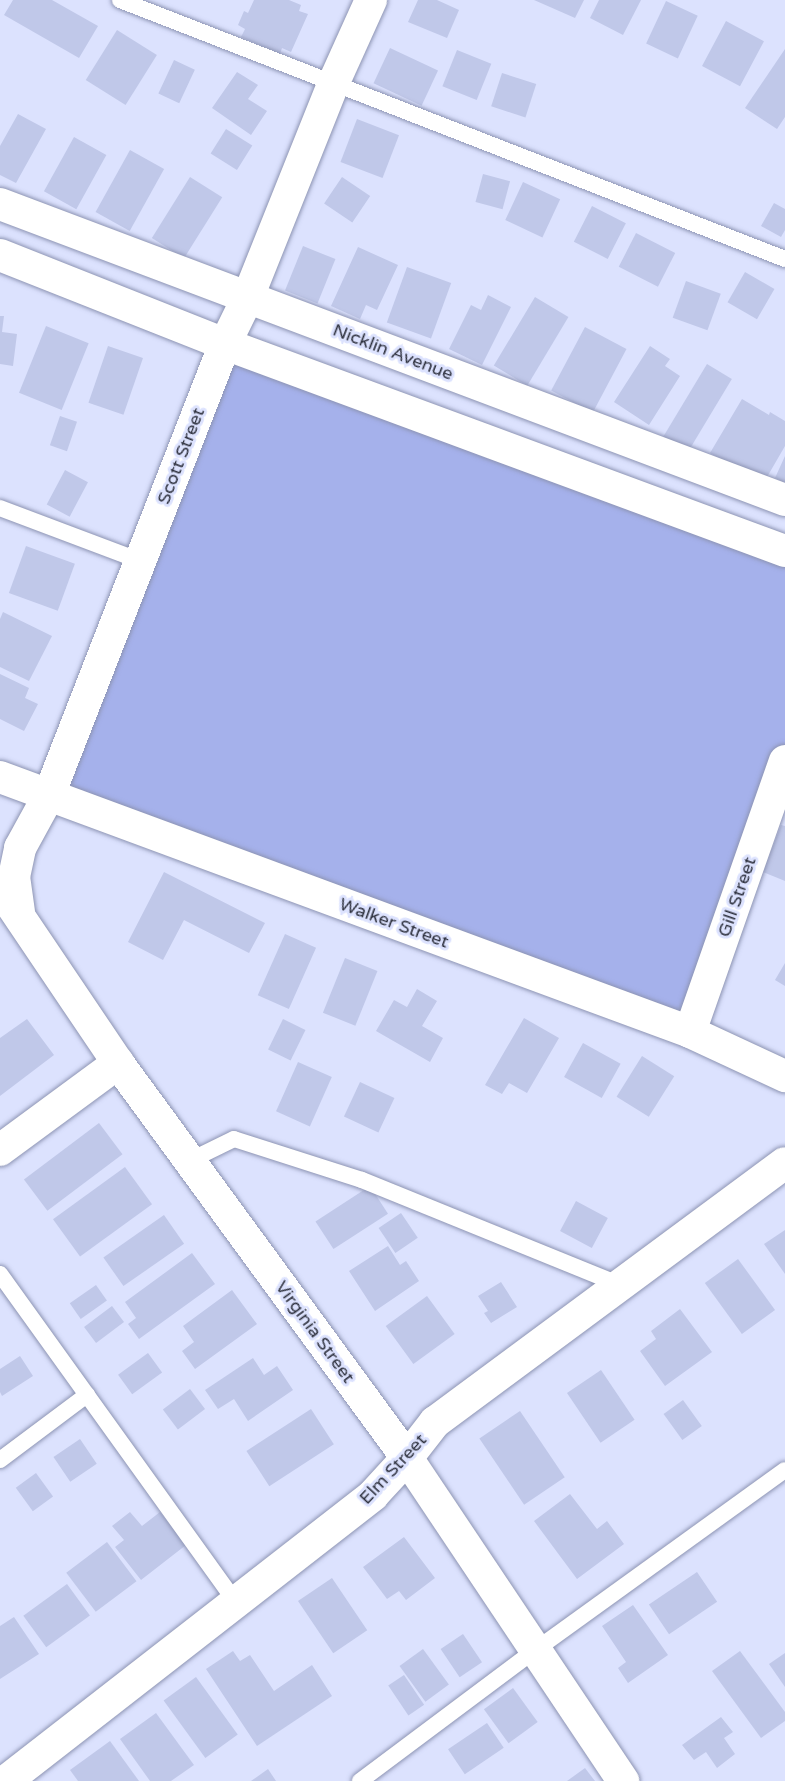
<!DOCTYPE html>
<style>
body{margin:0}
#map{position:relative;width:785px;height:1781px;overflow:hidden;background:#dce2fe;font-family:"Varela Round",sans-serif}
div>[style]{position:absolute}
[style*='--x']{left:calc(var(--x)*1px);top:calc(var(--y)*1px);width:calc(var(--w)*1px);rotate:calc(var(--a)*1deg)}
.green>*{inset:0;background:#a5b1eb}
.building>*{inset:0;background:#c0c8e9;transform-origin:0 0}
.roads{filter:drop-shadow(0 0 2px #8d94b3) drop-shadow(0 0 2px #8d94b3)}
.lane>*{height:16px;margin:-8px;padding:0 8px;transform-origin:8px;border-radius:8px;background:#fff}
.street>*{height:32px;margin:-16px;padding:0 16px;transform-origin:16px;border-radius:16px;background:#fff}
span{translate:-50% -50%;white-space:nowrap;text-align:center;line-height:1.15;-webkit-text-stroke:6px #dce2fe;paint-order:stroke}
.street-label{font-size:18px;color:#2d303d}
</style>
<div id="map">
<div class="green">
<div style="clip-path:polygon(225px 344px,785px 551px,785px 761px,690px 1032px,49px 795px)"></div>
</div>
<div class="building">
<div style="clip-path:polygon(13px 0,52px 0,98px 26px,79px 58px,4px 15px)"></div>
<div style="clip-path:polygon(254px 0,289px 0,301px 5px,299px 11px,308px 14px,291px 52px,282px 48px,280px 54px,241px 37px,245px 29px,238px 25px,244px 11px,248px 13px)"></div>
<div style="clip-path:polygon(418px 0,437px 0,459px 10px,447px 38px,408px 22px)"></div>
<div style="clip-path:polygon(534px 0,584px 0,575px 18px)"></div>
<div style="clip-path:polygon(599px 0,641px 0,623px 35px,590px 18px)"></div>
<div style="left:666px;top:1px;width:35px;height:47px;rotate:25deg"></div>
<div style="left:726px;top:21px;width:43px;height:51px;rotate:28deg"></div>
<div style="left:117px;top:30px;width:47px;height:59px;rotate:32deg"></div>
<div style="left:390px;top:48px;width:53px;height:39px;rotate:25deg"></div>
<div style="clip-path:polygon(785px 49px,785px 117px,777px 129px,745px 108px)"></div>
<div style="left:457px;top:50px;width:37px;height:39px;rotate:22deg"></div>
<div style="left:174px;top:60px;width:23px;height:37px;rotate:25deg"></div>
<div style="clip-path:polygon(237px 72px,258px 85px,248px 99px,267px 111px,251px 135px,212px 108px)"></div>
<div style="left:502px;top:73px;width:36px;height:35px;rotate:18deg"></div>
<div style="clip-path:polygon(18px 114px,46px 129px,16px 183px,0 175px,0 146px)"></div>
<div style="left:357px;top:119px;width:45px;height:46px;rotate:21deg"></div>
<div style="left:226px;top:129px;width:31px;height:29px;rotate:32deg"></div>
<div style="left:74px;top:137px;width:37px;height:62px;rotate:29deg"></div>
<div style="left:130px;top:150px;width:39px;height:71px;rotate:29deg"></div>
<div style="left:483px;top:174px;width:28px;height:29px;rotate:15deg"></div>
<div style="left:190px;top:177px;width:38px;height:72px;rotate:32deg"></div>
<div style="left:342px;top:177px;width:34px;height:32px;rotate:34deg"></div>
<div style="left:523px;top:182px;width:41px;height:42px;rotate:25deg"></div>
<div style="clip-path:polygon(774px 203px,785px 209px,785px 230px,781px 237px,761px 226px)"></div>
<div style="left:592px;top:206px;width:38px;height:40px;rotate:27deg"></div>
<div style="left:636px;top:233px;width:44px;height:38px;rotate:27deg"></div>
<div style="left:303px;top:246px;width:35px;height:48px;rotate:22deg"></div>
<div style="clip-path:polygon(358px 247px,398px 265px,377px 310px,366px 305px,360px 319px,331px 306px)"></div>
<div style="left:407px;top:267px;width:47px;height:59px;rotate:20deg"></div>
<div style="left:745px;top:272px;width:34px;height:35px;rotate:30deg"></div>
<div style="left:686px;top:281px;width:37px;height:39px;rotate:20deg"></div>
<div style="clip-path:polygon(488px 295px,511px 307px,482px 365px,449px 349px,471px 305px,481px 310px)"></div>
<div style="left:535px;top:297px;width:39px;height:80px;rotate:31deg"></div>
<div style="clip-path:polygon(0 316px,4px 316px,2px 332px,17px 334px,13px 366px,0 364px)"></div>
<div style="left:46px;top:326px;width:46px;height:72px;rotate:22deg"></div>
<div style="left:585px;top:327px;width:47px;height:72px;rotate:28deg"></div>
<div style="left:108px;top:346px;width:37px;height:60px;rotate:19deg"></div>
<div style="clip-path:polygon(650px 346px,670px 359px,665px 366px,680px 376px,649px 425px,614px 402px)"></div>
<div style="left:707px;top:364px;width:29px;height:85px;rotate:31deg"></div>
<div style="clip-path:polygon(742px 399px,769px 415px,770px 412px,785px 421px,785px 446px,763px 484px,710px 453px)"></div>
<div style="left:60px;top:416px;width:18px;height:31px;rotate:19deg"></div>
<div style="clip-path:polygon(785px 456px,785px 483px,775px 478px)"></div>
<div style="left:65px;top:470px;width:26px;height:39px;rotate:28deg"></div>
<div style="left:26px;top:546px;width:52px;height:50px;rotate:20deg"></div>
<div style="clip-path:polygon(3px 612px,52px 636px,29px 681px,0 667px,0 619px)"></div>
<div style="clip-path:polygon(0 674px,29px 688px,25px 698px,38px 704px,24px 731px,0 719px)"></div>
<div style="clip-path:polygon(781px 825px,785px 826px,785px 881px,763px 872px)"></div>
<div style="clip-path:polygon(164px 872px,265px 923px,249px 953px,184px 920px,163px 960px,128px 942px)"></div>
<div style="left:285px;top:934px;width:34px;height:67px;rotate:24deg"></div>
<div style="left:345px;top:958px;width:35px;height:59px;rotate:22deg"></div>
<div style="clip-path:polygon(785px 963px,785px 986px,775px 980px)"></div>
<div style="clip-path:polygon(417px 989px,437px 1001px,422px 1026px,443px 1038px,430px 1062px,376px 1031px,394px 1000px,407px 1007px)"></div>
<div style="clip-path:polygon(524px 1018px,559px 1038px,527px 1093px,509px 1083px,502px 1094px,485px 1085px)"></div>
<div style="clip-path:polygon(27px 1019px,54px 1055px,0 1096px,0 1038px)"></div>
<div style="left:283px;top:1019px;width:25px;height:34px;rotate:26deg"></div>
<div style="left:583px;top:1043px;width:43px;height:39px;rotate:29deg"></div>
<div style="left:642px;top:1056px;width:38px;height:48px;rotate:32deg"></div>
<div style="left:298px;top:1062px;width:37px;height:54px;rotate:24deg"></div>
<div style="left:360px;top:1082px;width:38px;height:38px;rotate:25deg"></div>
<div style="left:99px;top:1123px;width:39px;height:94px;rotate:53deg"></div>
<div style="left:125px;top:1167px;width:46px;height:89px;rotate:54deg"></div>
<div style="left:370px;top:1186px;width:33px;height:65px;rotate:57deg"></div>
<div style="left:576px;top:1201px;width:36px;height:34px;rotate:28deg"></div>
<div style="left:401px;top:1213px;width:30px;height:27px;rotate:56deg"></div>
<div style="left:164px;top:1215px;width:35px;height:74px;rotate:55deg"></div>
<div style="clip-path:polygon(785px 1230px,785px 1274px,764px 1244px)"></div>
<div style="clip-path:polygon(388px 1246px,400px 1265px,406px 1261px,419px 1281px,375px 1311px,349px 1271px)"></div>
<div style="clip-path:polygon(192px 1253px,215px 1284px,139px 1339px,128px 1324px,136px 1318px,125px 1302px)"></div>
<div style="left:738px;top:1259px;width:63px;height:41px;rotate:54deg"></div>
<div style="clip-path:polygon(501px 1282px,517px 1307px,491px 1323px,484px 1313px,488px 1311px,478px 1296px)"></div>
<div style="left:96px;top:1285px;width:19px;height:32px;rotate:55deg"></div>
<div style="clip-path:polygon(232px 1290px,257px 1324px,195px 1369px,182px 1351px,194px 1342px,183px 1326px)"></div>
<div style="left:427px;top:1296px;width:47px;height:51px;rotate:54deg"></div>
<div style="left:112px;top:1306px;width:20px;height:35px;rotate:53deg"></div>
<div style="clip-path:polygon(680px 1309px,712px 1352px,665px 1386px,640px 1351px,656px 1339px,651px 1331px)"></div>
<div style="left:148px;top:1353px;width:24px;height:37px;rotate:54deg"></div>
<div style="clip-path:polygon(20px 1356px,33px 1376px,2px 1396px,0 1392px,0 1369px)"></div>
<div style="clip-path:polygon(253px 1358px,264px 1375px,277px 1366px,293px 1390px,248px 1421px,234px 1399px,218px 1409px,205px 1390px)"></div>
<div style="left:601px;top:1370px;width:60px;height:41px;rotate:56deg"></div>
<div style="left:190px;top:1389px;width:25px;height:34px;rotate:53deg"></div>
<div style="left:683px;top:1400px;width:32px;height:24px;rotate:54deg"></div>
<div style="left:311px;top:1409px;width:42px;height:77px;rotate:57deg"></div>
<div style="left:520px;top:1411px;width:80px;height:49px;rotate:56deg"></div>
<div style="left:80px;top:1439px;width:30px;height:32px;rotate:56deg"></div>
<div style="left:36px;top:1473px;width:29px;height:25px;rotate:54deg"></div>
<div style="clip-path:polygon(570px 1494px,597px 1529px,607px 1521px,624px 1544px,577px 1579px,534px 1521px)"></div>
<div style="clip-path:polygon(130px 1512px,142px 1526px,160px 1512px,186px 1545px,141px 1580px,115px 1547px,124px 1540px,112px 1526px)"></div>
<div style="clip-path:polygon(404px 1537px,435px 1578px,406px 1600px,399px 1591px,387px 1599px,363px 1567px)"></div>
<div style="left:107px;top:1542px;width:49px;height:51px;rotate:53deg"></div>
<div style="left:697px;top:1572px;width:36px;height:58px;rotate:56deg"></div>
<div style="left:332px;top:1578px;width:63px;height:41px;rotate:56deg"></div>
<div style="left:67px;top:1584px;width:39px;height:54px;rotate:54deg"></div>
<div style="clip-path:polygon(633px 1605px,668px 1655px,628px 1683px,618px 1668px,626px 1662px,602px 1626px)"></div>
<div style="clip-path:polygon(14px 1617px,39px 1654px,0 1679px,0 1626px)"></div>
<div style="left:463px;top:1634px;width:34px;height:27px;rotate:56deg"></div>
<div style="left:423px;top:1649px;width:44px;height:29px;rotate:54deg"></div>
<div style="clip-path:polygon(233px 1651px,240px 1661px,250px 1655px,274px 1691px,312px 1665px,332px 1696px,257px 1746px,206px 1669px)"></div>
<div style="clip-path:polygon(740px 1651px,785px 1712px,785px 1721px,761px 1738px,712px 1671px)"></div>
<div style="clip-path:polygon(785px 1653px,785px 1687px,769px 1664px)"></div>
<div style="left:404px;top:1675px;width:36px;height:19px;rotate:56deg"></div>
<div style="left:196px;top:1677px;width:71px;height:40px;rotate:54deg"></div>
<div style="left:513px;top:1688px;width:42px;height:36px;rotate:54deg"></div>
<div style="clip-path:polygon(156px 1713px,194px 1765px,171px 1781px,150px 1781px,120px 1739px)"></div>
<div style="clip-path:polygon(721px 1717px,733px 1732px,724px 1738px,735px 1754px,717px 1768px,706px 1752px,694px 1760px,682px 1745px)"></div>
<div style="left:487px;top:1723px;width:30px;height:47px;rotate:56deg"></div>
<div style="clip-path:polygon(110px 1741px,139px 1781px,78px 1781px,70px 1770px)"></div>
<div style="clip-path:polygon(585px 1768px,595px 1781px,567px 1781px)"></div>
<div style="clip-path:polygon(268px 1769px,276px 1781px,251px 1781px)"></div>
</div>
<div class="roads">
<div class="lane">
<div style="--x:120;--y:0;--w:714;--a:21.28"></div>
<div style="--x:0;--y:508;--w:150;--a:20.7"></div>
<div style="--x:189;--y:1161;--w:50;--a:-26.1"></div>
<div style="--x:234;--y:1139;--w:134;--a:17.8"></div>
<div style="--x:362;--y:1180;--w:279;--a:22.1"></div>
<div style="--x:0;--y:1274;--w:404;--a:54.3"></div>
<div style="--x:0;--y:1460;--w:109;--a:-36.8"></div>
<div style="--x:360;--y:1781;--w:217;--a:-36.8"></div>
<div style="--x:534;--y:1651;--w:309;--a:-35.8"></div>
</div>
<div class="street">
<div style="--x:0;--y:204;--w:839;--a:20.66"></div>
<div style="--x:0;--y:255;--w:242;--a:21.6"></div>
<div style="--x:225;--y:344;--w:597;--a:20.29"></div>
<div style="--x:0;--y:777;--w:736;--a:20.28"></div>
<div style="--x:690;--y:1032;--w:105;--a:24.9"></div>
<div style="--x:0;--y:888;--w:211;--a:56"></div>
<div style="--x:118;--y:1063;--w:489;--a:53.8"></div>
<div style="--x:407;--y:1458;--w:389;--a:56.2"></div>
<div style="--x:19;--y:912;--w:35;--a:-98"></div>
<div style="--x:14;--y:877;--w:30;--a:-78"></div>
<div style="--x:20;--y:848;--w:60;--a:-61.3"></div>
<div style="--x:49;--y:795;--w:484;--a:-68.7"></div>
<div style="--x:225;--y:344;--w:52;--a:-63.9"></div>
<div style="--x:248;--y:297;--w:232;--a:-68.2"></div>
<div style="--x:334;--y:82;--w:90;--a:-65.7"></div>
<div style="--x:690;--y:1032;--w:287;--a:-70.7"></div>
<div style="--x:0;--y:1150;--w:147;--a:-36.4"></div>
<div style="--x:6;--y:1781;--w:465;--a:-37.9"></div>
<div style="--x:373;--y:1495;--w:50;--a:-47.4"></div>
<div style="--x:407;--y:1458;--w:46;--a:-52.1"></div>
<div style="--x:435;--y:1422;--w:435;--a:-36.5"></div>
</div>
</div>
<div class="street-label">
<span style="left:393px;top:352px;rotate:21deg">Nicklin Avenue</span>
<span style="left:181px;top:456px;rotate:-69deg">Scott Street</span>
<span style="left:737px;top:897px;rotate:-71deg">Gill Street</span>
<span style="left:394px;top:923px;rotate:20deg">Walker Street</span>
<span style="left:315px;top:1332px;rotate:54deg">Virginia Street</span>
<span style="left:393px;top:1469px;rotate:-47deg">Elm Street</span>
</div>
</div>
